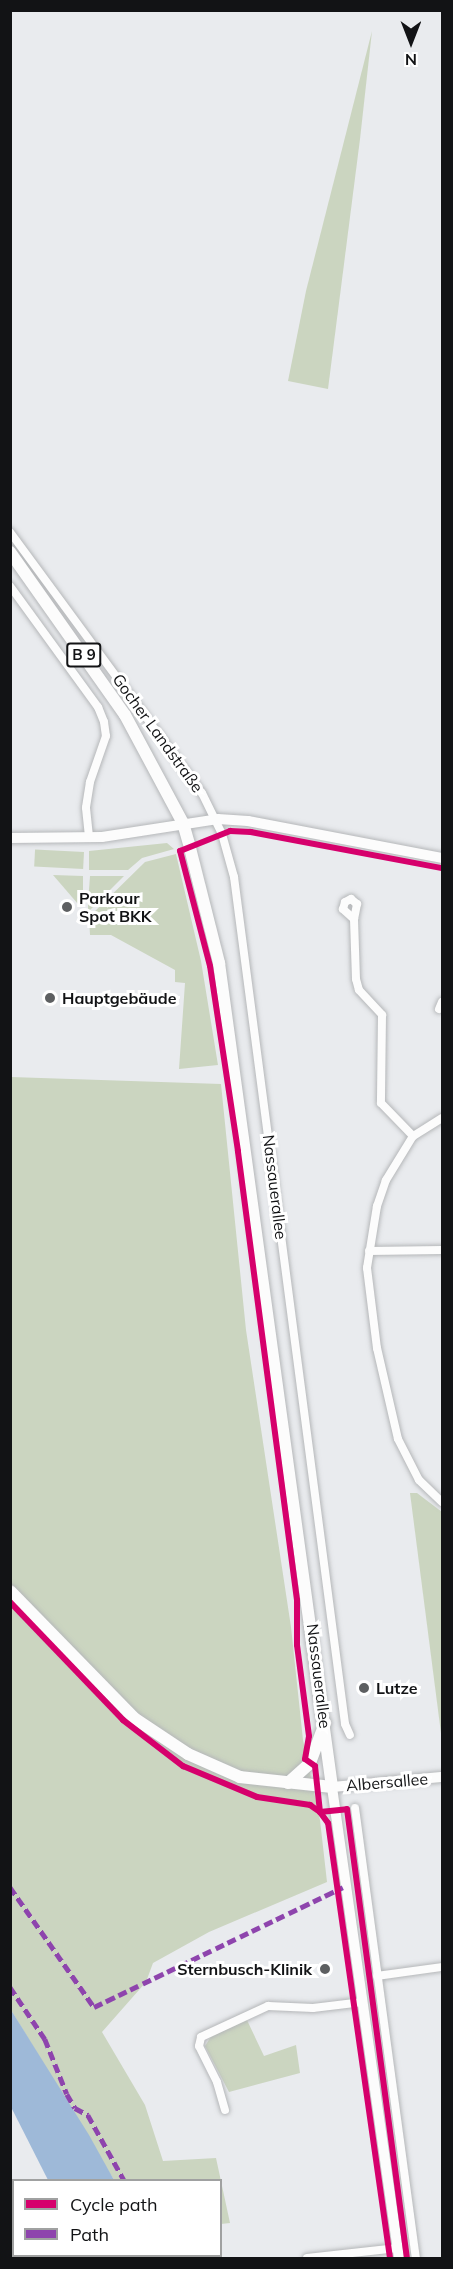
<!DOCTYPE html>
<meta charset="utf-8">
<style>
body{margin:0}
#map{position:relative;width:453px;height:2269px;overflow:hidden;background:#e9ebee;font-family:Mulish,sans-serif}
div>[style]{position:absolute}
[style*='--x']{left:calc(var(--x)*1px);top:calc(var(--y)*1px);width:calc(var(--w)*1px);rotate:calc(var(--a)*1deg)}
.green>*{inset:0;background:#cbd5c0;transform-origin:0 0}
.water>*{inset:0;background:#9eb9d8;transform-origin:0 0}
.roads{filter:drop-shadow(0 0 2px #b5b7b9) drop-shadow(0 0 2px #b5b7b9)}
.street>*{height:8px;margin:-4px;padding:0 4px;transform-origin:4px;border-radius:4px;background:#fcfcfc}
.secondary>*{height:10px;margin:-5px;padding:0 5px;transform-origin:5px;border-radius:5px;background:#fcfcfc}
.primary>*{height:12px;margin:-6px;padding:0 6px;transform-origin:6px;border-radius:6px;background:#fcfcfc}
.quiet>*{height:4.5px;margin-top:-2.25px;transform-origin:0;background:repeating-linear-gradient(90deg,#8e44ad 0 9px,transparent 0 13.5px)}
.cycleway>*{height:6px;margin:-3px;padding:0 3px;transform-origin:3px;border-radius:3px;background:#d6006c}
.dots>*{width:16px;height:16px;translate:-50% -50%;box-sizing:border-box;border:3px solid #fff;border-radius:50%}
span{translate:-50% -50%;white-space:nowrap;text-align:center;line-height:1.15;-webkit-text-stroke:6px #fff;paint-order:stroke}
.shield-label span{padding:2px 4px;background:#fff;border:2px solid;border-radius:4px;-webkit-text-stroke-width:0}
.shield-label{font-size:15px;color:#121315;font-weight:700}
.street-label{font-size:16px;color:#121315}
.poi-label{font-size:16px;color:#121315;font-weight:700}
.left{translate:0 -50%;text-align:left}
.right{translate:-100% -50%;text-align:right}
.frame{position:absolute;inset:0;border:12px solid #121315;pointer-events:none}
.legend{position:absolute;left:12px;top:2179px;width:210px;height:78px;box-sizing:border-box;background:#fff;border:2px solid #a0a1a1;margin:0;padding:8px 10px;list-style:none;font-size:18px;color:#121315}
.legend li{display:flex;align-items:center;gap:12px;height:30px}
.legend b{width:30px;border:2px solid #a0a1a1}
.north{position:absolute;left:381px;top:12px;width:60px;height:60px;-webkit-text-stroke:4px #fff;paint-order:stroke;rotate:180deg;font-size:16px;font-weight:700;line-height:24px;text-align:center;color:#121315}
.north::after{content:'';display:block;margin:auto;width:21px;height:27px;background:#121315;clip-path:polygon(50% 0,100% 100%,50% 72%,0 100%)}
</style>
<div id="map">
<div class="green">
<div style="clip-path:polygon(372px 31px,360px 139px,328px 389px,288px 381px,306px 291px)"></div>
<div style="clip-path:polygon(167px 843px,174px 849px,142px 858px,128px 870px,89px 870px,89px 851px)"></div>
<div style="left:84px;top:852px;width:17px;height:49px;rotate:93deg"></div>
<div style="clip-path:polygon(176px 854px,201px 961px,218px 1065px,179px 1069px,185px 983px,175px 982px,175px 970px,111px 935px,90px 935px,89px 917px,145px 862px)"></div>
<div style="clip-path:polygon(53px 875px,83px 876px,83px 899px,78px 904px)"></div>
<div style="clip-path:polygon(90px 876px,124px 876px,88px 912px,88px 904px)"></div>
<div style="clip-path:polygon(11px 1077px,221px 1084px,246px 1330px,291px 1627px,303px 1740px,320px 1820px,327px 1882px,209px 1932px,153px 1963px,146px 1982px,102px 2032px,145px 2105px,163px 2161px,216px 2158px,230px 2223px,221px 2224px,220px 2180px,114px 2180px,11px 2010px)"></div>
<div style="clip-path:polygon(410px 1493px,417px 1493px,442px 1512px,442px 1741px)"></div>
<div style="clip-path:polygon(246px 2018px,264px 2056px,296px 2045px,300px 2073px,229px 2092px,205px 2046px,212px 2035px)"></div>
<div style="left:151px;top:2256px;width:53px;height:2px"></div>
</div>
<div class="water">
<div style="clip-path:polygon(11px 2010px,89px 2135px,114px 2180px,48px 2180px,11px 2107px)"></div>
<div style="left:86px;top:2256px;width:65px;height:3px"></div>
</div>
<div class="roads">
<div class="street">
<div style="--x:10;--y:532;--w:324;--a:53.7"></div>
<div style="--x:202;--y:793;--w:46;--a:64"></div>
<div style="--x:222;--y:834;--w:45;--a:74.4"></div>
<div style="--x:234;--y:877;--w:854;--a:82.53"></div>
<div style="--x:345;--y:1724;--w:12;--a:66"></div>
<div style="--x:10;--y:586;--w:150;--a:54"></div>
<div style="--x:98;--y:707;--w:16;--a:68"></div>
<div style="--x:104;--y:722;--w:14;--a:82"></div>
<div style="--x:106;--y:736;--w:49;--a:109.2"></div>
<div style="--x:90;--y:782;--w:26;--a:99"></div>
<div style="--x:86;--y:808;--w:30;--a:84"></div>
<div style="--x:351;--y:899;--w:8;--a:40"></div>
<div style="--x:357;--y:904;--w:15;--a:101"></div>
<div style="--x:354;--y:919;--w:15;--a:-138"></div>
<div style="--x:343;--y:909;--w:7;--a:-74"></div>
<div style="--x:345;--y:902;--w:7;--a:-27"></div>
<div style="--x:354;--y:919;--w:60;--a:88.1"></div>
<div style="--x:356;--y:979;--w:11;--a:75"></div>
<div style="--x:359;--y:990;--w:34;--a:47"></div>
<div style="--x:382;--y:1015;--w:88;--a:90.7"></div>
<div style="--x:381;--y:1103;--w:46;--a:45.9"></div>
<div style="--x:439;--y:1009;--w:8;--a:-67"></div>
<div style="--x:442;--y:1118;--w:34;--a:148"></div>
<div style="--x:413;--y:1136;--w:52;--a:121.5"></div>
<div style="--x:386;--y:1180;--w:28;--a:109"></div>
<div style="--x:377;--y:1206;--w:63;--a:99.2"></div>
<div style="--x:367;--y:1268;--w:81;--a:82.9"></div>
<div style="--x:377;--y:1348;--w:93;--a:77"></div>
<div style="--x:398;--y:1439;--w:46;--a:62.9"></div>
<div style="--x:419;--y:1480;--w:32;--a:44"></div>
<div style="--x:369;--y:1251;--w:73;--a:-0.8"></div>
<div style="--x:355;--y:1808;--w:454;--a:82.3"></div>
<div style="--x:377;--y:1976;--w:66;--a:-7.9"></div>
<div style="--x:225;--y:2110;--w:29;--a:-106"></div>
<div style="--x:217;--y:2082;--w:40;--a:-116.6"></div>
<div style="--x:199;--y:2046;--w:9;--a:-77"></div>
<div style="--x:201;--y:2037;--w:74;--a:-24.8"></div>
<div style="--x:268;--y:2006;--w:45;--a:2.5"></div>
<div style="--x:313;--y:2008;--w:50;--a:-6.8"></div>
<div style="--x:307;--y:2258;--w:91;--a:-6.3"></div>
</div>
<div class="secondary">
<div style="--x:10;--y:838;--w:92;--a:-0.6"></div>
<div style="--x:102;--y:837;--w:117;--a:-8.8"></div>
<div style="--x:218;--y:819;--w:30;--a:4"></div>
<div style="--x:248;--y:821;--w:197;--a:10.8"></div>
<div style="--x:399;--y:2258;--w:476;--a:-98.1"></div>
<div style="--x:332;--y:1787;--w:110;--a:-5.2"></div>
</div>
<div class="primary">
<div style="--x:10;--y:552;--w:199;--a:54.8"></div>
<div style="--x:125;--y:715;--w:123;--a:61.8"></div>
<div style="--x:183;--y:823;--w:26;--a:74"></div>
<div style="--x:190;--y:848;--w:119;--a:75.8"></div>
<div style="--x:219;--y:963;--w:832;--a:82.19"></div>
<div style="--x:332;--y:1787;--w:93;--a:-173.8"></div>
<div style="--x:240;--y:1777;--w:57;--a:-156.1"></div>
<div style="--x:188;--y:1754;--w:65;--a:-146.3"></div>
<div style="--x:134;--y:1718;--w:177;--a:-134.3"></div>
<div style="--x:288;--y:1783;--w:30;--a:-42"></div>
<div style="--x:310;--y:1763;--w:43;--a:-69.4"></div>
</div>
</div>
<div class="quiet">
<div style="--x:10;--y:1887;--w:146;--a:55"></div>
<div style="--x:94;--y:2007;--w:276;--a:-25.7"></div>
<div style="--x:10;--y:1987;--w:63;--a:56.1"></div>
<div style="--x:45;--y:2039;--w:59;--a:68.2"></div>
<div style="--x:67;--y:2094;--w:16;--a:60"></div>
<div style="--x:75;--y:2108;--w:15;--a:28"></div>
<div style="--x:88;--y:2115;--w:74;--a:61"></div>
<div style="--x:163;--y:2256;--w:2;--a:63"></div>
</div>
<div class="cycleway">
<div style="--x:10;--y:1602;--w:163;--a:46.2"></div>
<div style="--x:123;--y:1720;--w:76;--a:37.5"></div>
<div style="--x:183;--y:1766;--w:80;--a:22.7"></div>
<div style="--x:257;--y:1797;--w:54;--a:8.6"></div>
<div style="--x:310;--y:1805;--w:12;--a:35"></div>
<div style="--x:320;--y:1812;--w:27;--a:-6"></div>
<div style="--x:347;--y:1809;--w:453;--a:82.4"></div>
<div style="--x:390;--y:2258;--w:439;--a:-98.1"></div>
<div style="--x:328;--y:1823;--w:14;--a:-126"></div>
<div style="--x:320;--y:1812;--w:46;--a:-96.2"></div>
<div style="--x:315;--y:1766;--w:12;--a:-145"></div>
<div style="--x:305;--y:1759;--w:23;--a:-80"></div>
<div style="--x:309;--y:1736;--w:92;--a:-97.5"></div>
<div style="--x:297;--y:1645;--w:45;--a:-90"></div>
<div style="--x:297;--y:1600;--w:453;--a:-97.5"></div>
<div style="--x:238;--y:1151;--w:187;--a:-98.6"></div>
<div style="--x:210;--y:966;--w:119;--a:-104.6"></div>
<div style="--x:180;--y:851;--w:54;--a:-21.8"></div>
<div style="--x:230;--y:831;--w:21;--a:3"></div>
<div style="--x:251;--y:832;--w:194;--a:10.7"></div>
</div>
<div class="dots">
<div style="left:67px;top:907px;background:#5d5f61"></div>
<div style="left:50px;top:998px;background:#5d5f61"></div>
<div style="left:364px;top:1688px;background:#5d5f61"></div>
<div style="left:325px;top:1969px;background:#5d5f61"></div>
</div>
<div class="shield-label">
<span style="left:84px;top:655px">B 9</span>
</div>
<div class="street-label">
<span style="left:158px;top:733px;rotate:54deg">Gocher Landstraße</span>
<span style="left:275px;top:1187px;rotate:83deg">Nassauerallee</span>
<span style="left:319px;top:1676px;rotate:83deg">Nassauerallee</span>
<span style="left:387px;top:1782px;rotate:-5deg">Albersallee</span>
</div>
<div class="poi-label">
<span class="left" style="left:79px;top:907px">Parkour<br>Spot BKK</span>
<span class="left" style="left:62px;top:998px">Hauptgebäude</span>
<span class="left" style="left:376px;top:1688px">Lutze</span>
<span class="right" style="left:312px;top:1969px">Sternbusch-Klinik</span>
</div>
<div class="frame"></div>
<ul class="legend">
<li><b style="height:8px;background:#d6006c"></b>Cycle path</li>
<li><b style="height:8px;background:#8e44ad"></b>Path</li>
</ul>
<div class="north">N</div>
</div>
